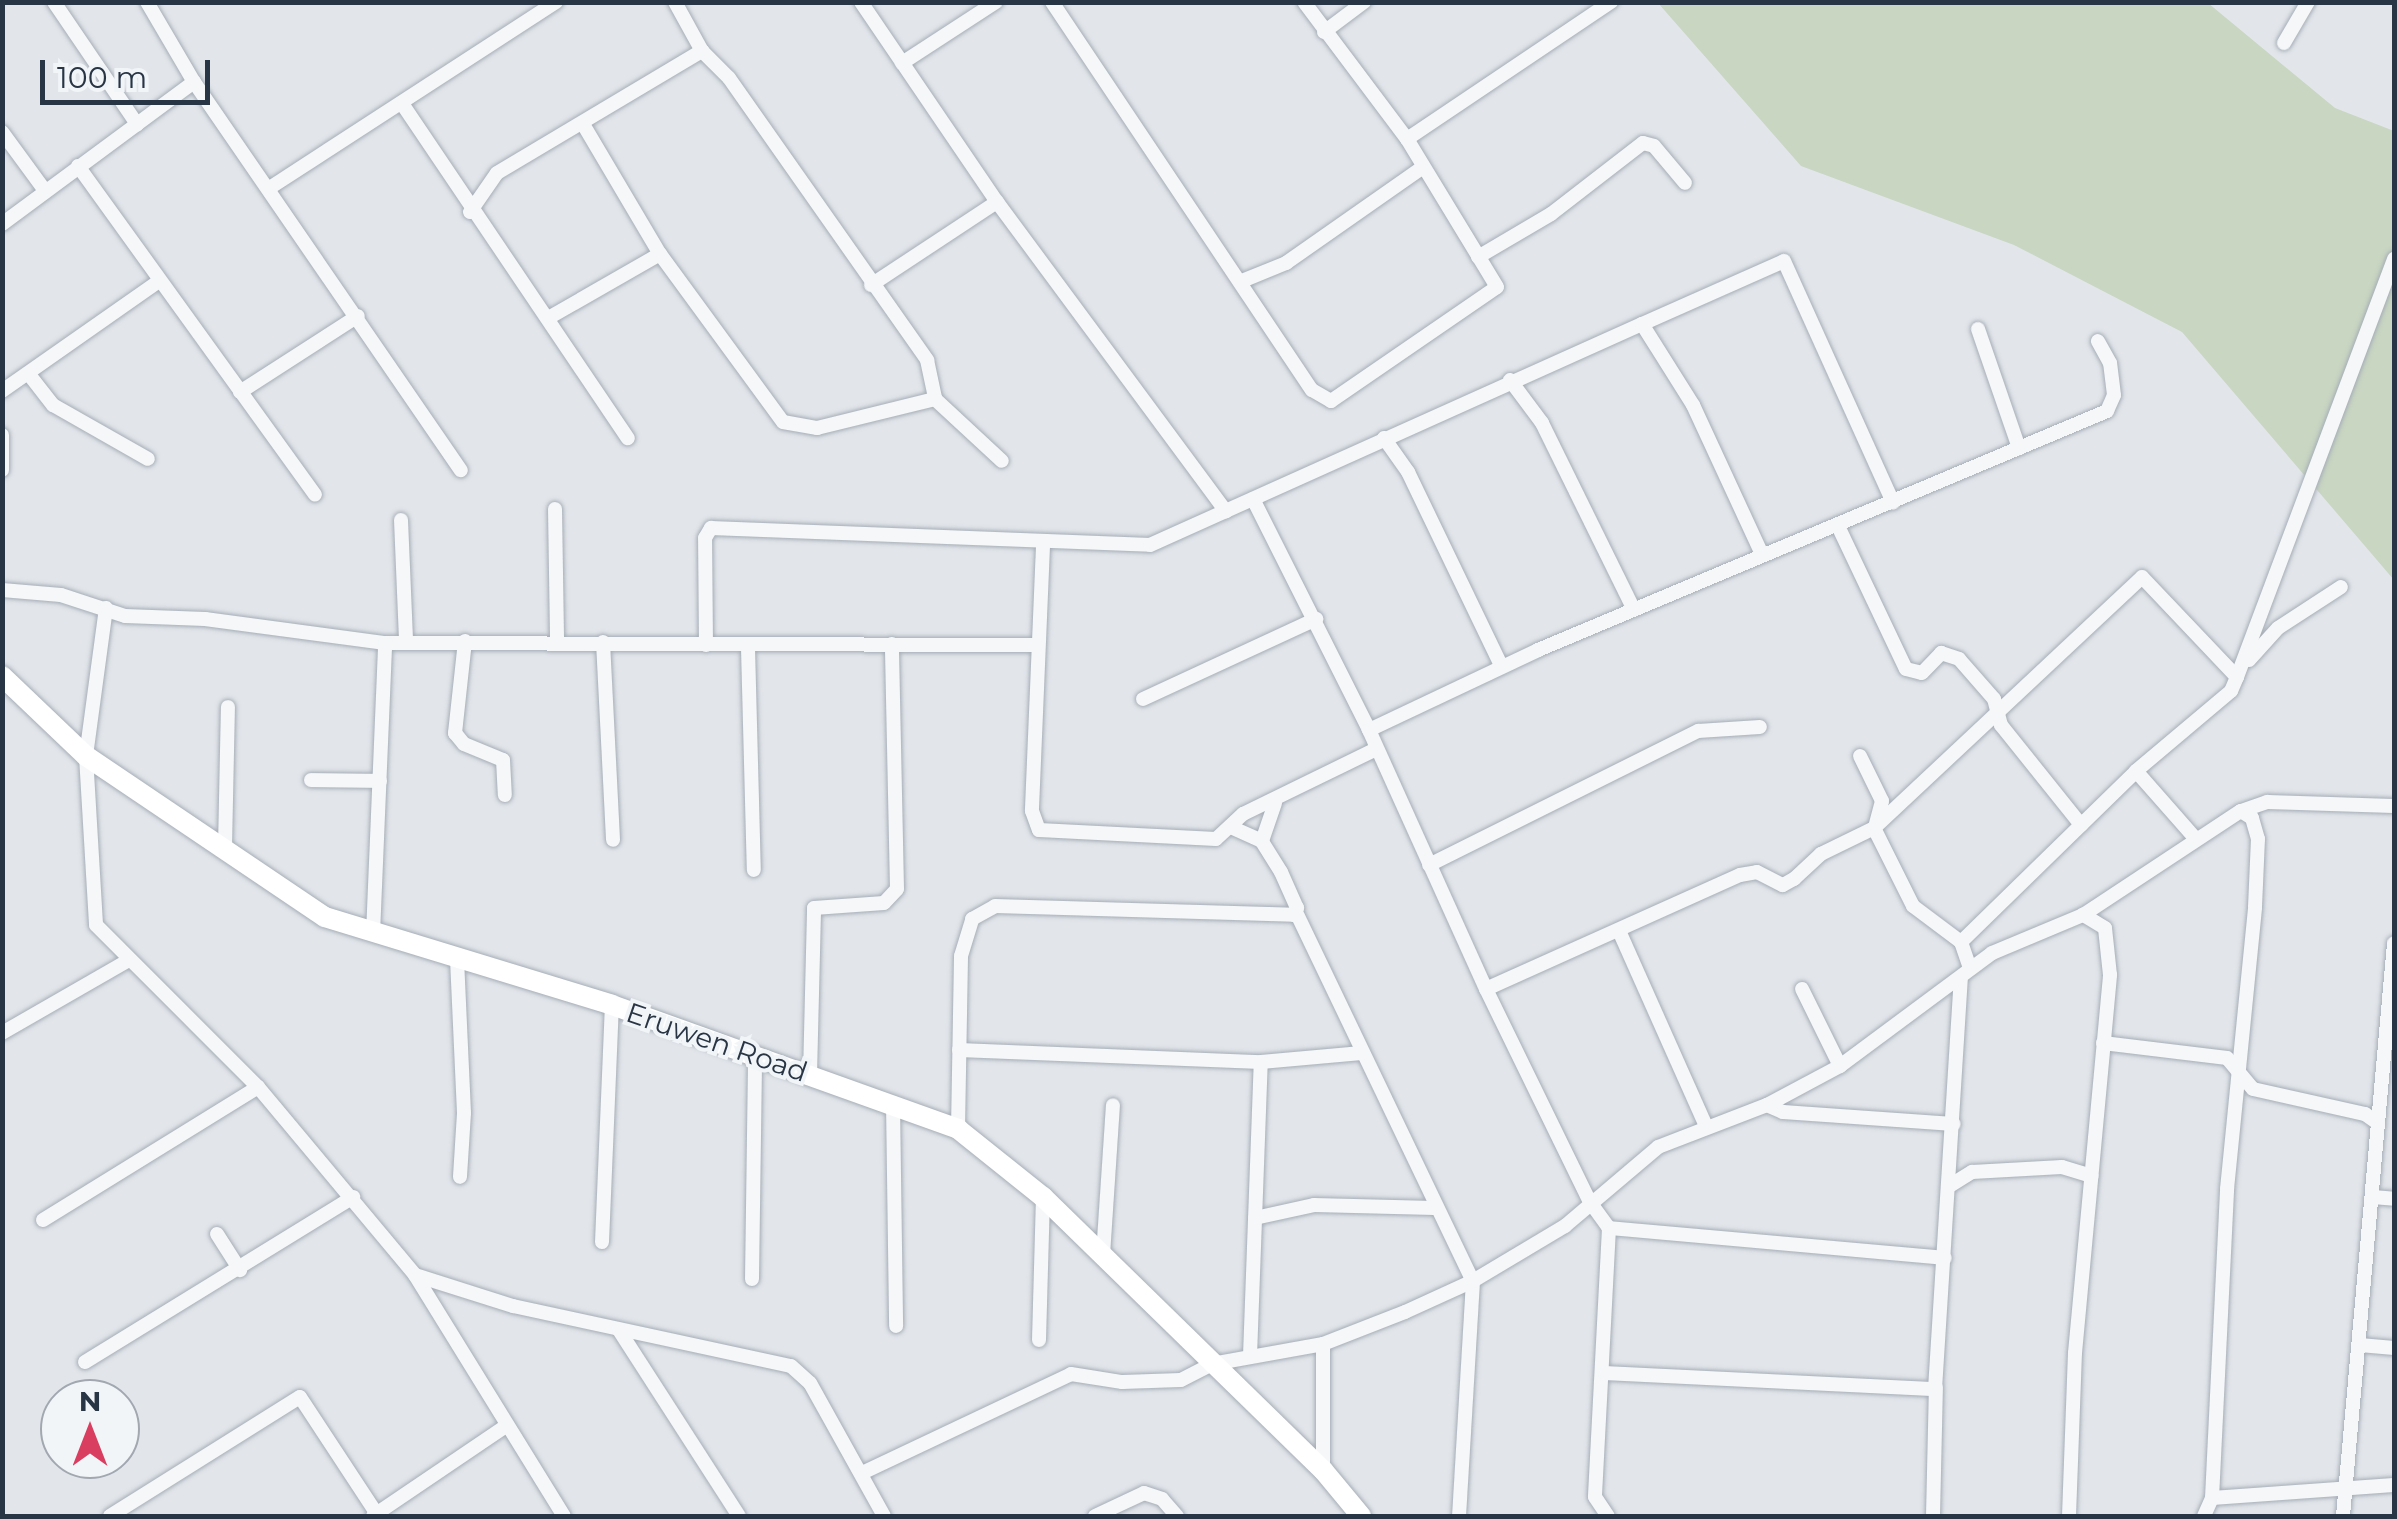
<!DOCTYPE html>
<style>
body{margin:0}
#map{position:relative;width:2397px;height:1519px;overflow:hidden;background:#e2e6eb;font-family:Montserrat,sans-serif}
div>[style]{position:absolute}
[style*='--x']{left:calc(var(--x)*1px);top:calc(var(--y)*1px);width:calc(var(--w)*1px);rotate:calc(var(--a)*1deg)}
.green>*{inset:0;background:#c9d6c2}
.roads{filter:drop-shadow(0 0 2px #a6adb6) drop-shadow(0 0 2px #a6adb6)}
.street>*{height:14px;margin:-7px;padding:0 7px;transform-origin:7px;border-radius:7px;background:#f5f7f9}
.secondary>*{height:20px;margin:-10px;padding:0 10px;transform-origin:10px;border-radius:10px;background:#fff}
span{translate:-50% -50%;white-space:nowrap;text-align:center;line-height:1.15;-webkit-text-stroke:8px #f2f5f8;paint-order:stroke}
.street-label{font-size:28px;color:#283545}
.frame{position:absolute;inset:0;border:5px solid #283545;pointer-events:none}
.north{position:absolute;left:40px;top:1379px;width:100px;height:100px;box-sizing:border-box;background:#f2f5f8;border:2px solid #a1a8b0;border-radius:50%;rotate:0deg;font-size:28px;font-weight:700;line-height:40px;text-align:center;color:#283545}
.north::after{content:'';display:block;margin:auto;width:35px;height:45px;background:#d93e60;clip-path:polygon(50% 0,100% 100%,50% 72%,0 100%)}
.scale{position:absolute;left:40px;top:60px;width:170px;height:45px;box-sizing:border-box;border:5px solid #283545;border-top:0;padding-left:12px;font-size:30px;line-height:35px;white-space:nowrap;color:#283545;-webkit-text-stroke:8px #f2f5f8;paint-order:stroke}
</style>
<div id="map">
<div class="green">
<div style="clip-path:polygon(1658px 3px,2208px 3px,2335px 108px,2394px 131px,2394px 580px,2182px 332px,2014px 245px,1801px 166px)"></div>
</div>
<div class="roads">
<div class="street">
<div style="--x:54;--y:2;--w:148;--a:55.8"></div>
<div style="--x:147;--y:2;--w:93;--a:59.6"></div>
<div style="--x:194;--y:82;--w:471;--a:55.5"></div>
<div style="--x:675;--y:2;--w:56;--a:61.1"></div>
<div style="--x:702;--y:51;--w:38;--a:45"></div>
<div style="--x:729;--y:78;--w:345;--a:54.9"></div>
<div style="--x:927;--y:360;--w:40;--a:78"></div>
<div style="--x:861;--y:2;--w:242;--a:55.8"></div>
<div style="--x:997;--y:202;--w:385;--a:53.5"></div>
<div style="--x:1052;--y:2;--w:467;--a:56.2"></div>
<div style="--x:1312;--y:390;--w:22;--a:30"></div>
<div style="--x:1331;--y:401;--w:201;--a:-34.5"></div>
<div style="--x:1497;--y:287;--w:173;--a:-121.3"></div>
<div style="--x:1407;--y:139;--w:171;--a:-126.9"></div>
<div style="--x:1324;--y:32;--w:50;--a:-36.9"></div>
<div style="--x:2284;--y:43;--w:48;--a:-59.7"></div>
<div style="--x:902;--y:63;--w:112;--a:-33"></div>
<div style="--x:403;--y:105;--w:402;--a:56"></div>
<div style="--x:583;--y:124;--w:151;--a:59.4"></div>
<div style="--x:2;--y:132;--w:69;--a:53.8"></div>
<div style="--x:1407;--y:139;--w:246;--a:-33.9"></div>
<div style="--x:78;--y:166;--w:405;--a:54.2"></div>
<div style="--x:271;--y:187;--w:340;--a:-33"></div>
<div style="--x:470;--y:212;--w:47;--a:-55.3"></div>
<div style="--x:497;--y:173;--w:239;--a:-30.8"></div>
<div style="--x:2;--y:224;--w:239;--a:-36.5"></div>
<div style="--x:1478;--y:257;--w:85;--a:-30.5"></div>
<div style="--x:1551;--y:214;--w:116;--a:-37.7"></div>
<div style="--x:1643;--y:143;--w:11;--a:15"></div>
<div style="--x:1654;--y:146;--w:48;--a:50"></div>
<div style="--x:1242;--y:281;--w:48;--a:-22.2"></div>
<div style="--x:1286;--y:263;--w:167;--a:-35"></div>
<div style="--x:871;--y:285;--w:151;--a:-33.4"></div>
<div style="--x:550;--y:317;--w:127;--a:-29.8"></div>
<div style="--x:660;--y:254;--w:208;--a:53.8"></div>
<div style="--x:783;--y:422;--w:35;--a:10"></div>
<div style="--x:817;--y:428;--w:122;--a:-13.8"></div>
<div style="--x:935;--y:399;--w:91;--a:42.8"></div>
<div style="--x:1642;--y:324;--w:155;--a:-23.9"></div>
<div style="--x:1784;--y:261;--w:265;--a:65.7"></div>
<div style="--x:1978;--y:329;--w:126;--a:71"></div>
<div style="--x:31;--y:377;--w:36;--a:52"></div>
<div style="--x:53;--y:405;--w:109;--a:29.6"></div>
<div style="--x:1510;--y:380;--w:54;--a:53.3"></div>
<div style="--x:1542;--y:423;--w:208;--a:63.8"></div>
<div style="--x:2;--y:391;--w:192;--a:-35"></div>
<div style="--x:240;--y:392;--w:140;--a:-32.8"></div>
<div style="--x:2;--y:435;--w:35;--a:90"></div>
<div style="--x:1384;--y:438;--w:42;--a:54.8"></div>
<div style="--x:1408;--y:472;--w:216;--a:64.3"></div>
<div style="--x:1253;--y:499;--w:258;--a:63.3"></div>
<div style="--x:1369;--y:730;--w:284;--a:65.7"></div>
<div style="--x:1486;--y:989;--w:237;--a:64"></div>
<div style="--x:1590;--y:1202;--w:32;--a:54"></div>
<div style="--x:1609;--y:1228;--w:269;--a:93"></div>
<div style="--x:1595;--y:1497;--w:23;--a:56"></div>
<div style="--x:555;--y:509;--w:134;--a:89.1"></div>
<div style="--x:401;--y:520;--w:121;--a:87.6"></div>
<div style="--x:1838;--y:526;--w:158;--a:64.6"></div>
<div style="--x:1906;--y:669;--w:16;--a:14"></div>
<div style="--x:1922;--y:673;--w:28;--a:-46"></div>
<div style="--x:1941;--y:653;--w:19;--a:18"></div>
<div style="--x:1959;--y:659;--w:53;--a:48.8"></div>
<div style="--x:1994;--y:699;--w:27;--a:75"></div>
<div style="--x:2001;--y:725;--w:128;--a:51.3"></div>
<div style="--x:1043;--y:546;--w:265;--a:92.4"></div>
<div style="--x:1032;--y:811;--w:20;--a:70"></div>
<div style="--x:1039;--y:830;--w:177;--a:2.9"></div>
<div style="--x:1216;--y:839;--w:37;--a:-43"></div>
<div style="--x:1243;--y:814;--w:148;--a:-26"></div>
<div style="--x:2;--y:590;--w:59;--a:4.8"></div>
<div style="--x:61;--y:595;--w:67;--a:18.2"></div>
<div style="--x:125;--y:616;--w:80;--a:2.1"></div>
<div style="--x:205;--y:619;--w:182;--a:7.6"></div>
<div style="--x:385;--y:643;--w:651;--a:0.18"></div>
<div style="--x:106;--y:608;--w:149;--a:97.7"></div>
<div style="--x:86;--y:756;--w:169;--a:86.6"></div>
<div style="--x:96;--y:925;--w:229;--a:45"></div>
<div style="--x:258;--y:1087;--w:245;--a:50.1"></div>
<div style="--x:415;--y:1275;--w:283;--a:58.3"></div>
<div style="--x:465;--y:641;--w:93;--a:96.2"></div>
<div style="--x:455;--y:733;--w:14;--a:51"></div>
<div style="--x:464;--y:744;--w:42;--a:22.3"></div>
<div style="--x:503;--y:760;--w:35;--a:87"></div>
<div style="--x:603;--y:642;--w:198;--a:87.1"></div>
<div style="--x:706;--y:645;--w:107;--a:-90.5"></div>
<div style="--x:705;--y:538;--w:12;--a:-59"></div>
<div style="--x:711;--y:528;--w:439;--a:2.2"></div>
<div style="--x:1150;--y:545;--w:539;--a:-24.19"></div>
<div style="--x:1642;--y:324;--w:96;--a:57.8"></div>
<div style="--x:1693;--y:405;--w:164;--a:65.2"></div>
<div style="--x:748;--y:648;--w:222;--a:88.5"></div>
<div style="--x:2249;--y:660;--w:43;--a:-47.8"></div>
<div style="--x:2278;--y:628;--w:75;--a:-33.1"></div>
<div style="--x:2237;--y:677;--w:447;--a:-69.4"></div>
<div style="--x:1143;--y:699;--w:191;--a:-24.8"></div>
<div style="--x:1369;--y:730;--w:187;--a:-25.3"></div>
<div style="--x:1538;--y:650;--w:617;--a:-22.78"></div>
<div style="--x:2107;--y:411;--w:17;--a:-66"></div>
<div style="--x:2114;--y:395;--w:32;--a:-97"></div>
<div style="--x:2110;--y:363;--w:25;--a:-119"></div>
<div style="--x:1860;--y:756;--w:50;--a:63.9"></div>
<div style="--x:1882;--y:801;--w:23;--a:105"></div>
<div style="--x:311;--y:780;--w:69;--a:0.8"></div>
<div style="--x:1874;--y:828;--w:87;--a:63.4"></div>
<div style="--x:1913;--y:906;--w:60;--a:36.9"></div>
<div style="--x:1961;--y:942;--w:28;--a:71"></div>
<div style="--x:1262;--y:841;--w:40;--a:-71.1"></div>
<div style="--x:225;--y:847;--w:140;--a:-88.8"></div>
<div style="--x:1429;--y:865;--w:301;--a:-26.5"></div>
<div style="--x:1698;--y:731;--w:62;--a:-3.7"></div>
<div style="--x:1296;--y:912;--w:409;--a:64.4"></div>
<div style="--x:1473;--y:1281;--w:235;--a:93.4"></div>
<div style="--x:1620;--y:933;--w:211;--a:66"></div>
<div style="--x:373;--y:934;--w:291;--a:-87.6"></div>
<div style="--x:1961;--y:942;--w:245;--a:-44.3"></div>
<div style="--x:457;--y:959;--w:154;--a:87.4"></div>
<div style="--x:464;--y:1113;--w:64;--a:93.6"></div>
<div style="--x:1486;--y:989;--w:278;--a:-24.2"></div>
<div style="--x:1740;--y:875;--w:17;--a:-10"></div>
<div style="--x:1757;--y:872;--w:29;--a:27"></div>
<div style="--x:1783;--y:885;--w:13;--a:-29"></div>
<div style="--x:1794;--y:879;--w:37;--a:-43"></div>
<div style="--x:1821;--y:854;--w:59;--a:-26.1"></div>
<div style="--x:1874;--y:828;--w:367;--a:-43.1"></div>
<div style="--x:2142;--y:577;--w:138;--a:46.5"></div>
<div style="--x:2237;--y:677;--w:15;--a:113"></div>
<div style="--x:2231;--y:691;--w:124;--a:139.9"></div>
<div style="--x:2136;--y:771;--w:91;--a:48.6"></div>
<div style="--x:1802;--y:989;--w:86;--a:63.7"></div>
<div style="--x:2;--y:1033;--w:146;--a:-29.9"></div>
<div style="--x:2103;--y:1043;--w:125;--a:6.9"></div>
<div style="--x:2227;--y:1058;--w:40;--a:50"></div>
<div style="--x:2253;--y:1089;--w:115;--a:12.6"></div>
<div style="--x:2365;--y:1114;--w:16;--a:35"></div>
<div style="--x:959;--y:1050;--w:302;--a:2.3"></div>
<div style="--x:1261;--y:1062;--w:101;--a:-5.1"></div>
<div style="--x:810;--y:1075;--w:167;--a:-88.6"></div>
<div style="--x:814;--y:908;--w:70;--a:-4.1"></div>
<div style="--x:884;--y:903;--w:19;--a:-47"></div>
<div style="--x:897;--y:889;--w:245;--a:-91.2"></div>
<div style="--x:893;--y:1103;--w:223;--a:89.2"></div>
<div style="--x:1767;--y:1105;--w:17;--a:24"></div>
<div style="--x:1783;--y:1112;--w:171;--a:4"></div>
<div style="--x:958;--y:1129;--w:173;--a:-89"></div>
<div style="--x:961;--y:956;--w:39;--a:-73"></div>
<div style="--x:972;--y:919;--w:26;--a:-29"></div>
<div style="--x:995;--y:906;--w:299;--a:1.7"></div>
<div style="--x:1294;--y:915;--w:8;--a:-67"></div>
<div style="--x:1297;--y:908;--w:39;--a:-114"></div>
<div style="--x:1281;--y:872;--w:36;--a:-122"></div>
<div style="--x:1262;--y:841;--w:34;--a:-156"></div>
<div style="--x:1951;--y:1185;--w:25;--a:-32"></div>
<div style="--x:1972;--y:1172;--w:90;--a:-3.2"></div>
<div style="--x:2062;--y:1167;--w:31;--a:17"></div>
<div style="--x:2373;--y:1197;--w:21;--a:5"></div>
<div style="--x:1255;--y:1218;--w:60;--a:-12.4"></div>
<div style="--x:1314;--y:1205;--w:120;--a:1.4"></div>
<div style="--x:43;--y:1220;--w:253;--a:-31.7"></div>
<div style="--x:1609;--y:1228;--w:337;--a:5.1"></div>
<div style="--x:217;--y:1234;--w:43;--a:57.4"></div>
<div style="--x:602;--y:1242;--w:237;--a:-87.6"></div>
<div style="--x:1103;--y:1255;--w:150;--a:-86.2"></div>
<div style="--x:415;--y:1275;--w:103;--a:17.6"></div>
<div style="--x:513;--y:1306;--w:284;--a:12.2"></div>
<div style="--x:791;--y:1366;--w:25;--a:42"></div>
<div style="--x:810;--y:1383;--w:152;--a:60.9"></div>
<div style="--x:752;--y:1279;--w:221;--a:-89.2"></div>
<div style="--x:619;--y:1330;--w:221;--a:57.2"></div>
<div style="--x:1039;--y:1340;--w:143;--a:-88.4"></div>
<div style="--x:2360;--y:1345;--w:34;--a:5"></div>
<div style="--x:1250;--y:1356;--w:294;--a:-87.9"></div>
<div style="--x:85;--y:1362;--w:315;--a:-31.6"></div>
<div style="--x:1606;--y:1373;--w:329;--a:2.8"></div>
<div style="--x:1935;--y:1389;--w:412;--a:-86.4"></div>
<div style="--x:1323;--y:1470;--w:126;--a:-90"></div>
<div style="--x:862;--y:1473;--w:231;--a:-25.3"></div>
<div style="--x:1071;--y:1374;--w:52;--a:8.9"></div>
<div style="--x:1122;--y:1382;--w:59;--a:-1.9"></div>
<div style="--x:1181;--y:1380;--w:35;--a:-27"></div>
<div style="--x:1212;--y:1364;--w:113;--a:-10.2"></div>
<div style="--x:1323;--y:1344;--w:88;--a:-21.3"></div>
<div style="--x:1405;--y:1312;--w:75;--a:-24.5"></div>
<div style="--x:1473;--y:1281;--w:107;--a:-30.9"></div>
<div style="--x:1565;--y:1226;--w:122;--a:-40.3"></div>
<div style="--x:1658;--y:1147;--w:117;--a:-21.1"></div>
<div style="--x:1767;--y:1105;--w:83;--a:-28.1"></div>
<div style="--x:1840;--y:1066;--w:189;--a:-36.6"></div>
<div style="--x:1992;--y:953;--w:99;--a:-22.7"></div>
<div style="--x:2083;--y:915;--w:189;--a:-33.4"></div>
<div style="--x:2241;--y:811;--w:28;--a:-19"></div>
<div style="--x:2267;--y:802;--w:127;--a:1.8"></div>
<div style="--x:2212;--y:1498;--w:182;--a:-4.1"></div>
<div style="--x:110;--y:1516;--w:224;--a:-32.1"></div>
<div style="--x:300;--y:1397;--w:140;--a:56.7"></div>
<div style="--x:373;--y:1516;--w:161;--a:-34.1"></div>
<div style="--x:1095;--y:1516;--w:54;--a:-25.1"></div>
<div style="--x:1144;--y:1493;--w:19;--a:18"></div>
<div style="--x:1162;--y:1499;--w:23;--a:49"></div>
<div style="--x:1933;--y:1516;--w:129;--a:-88.7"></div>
<div style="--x:2069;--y:1516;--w:163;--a:-87.9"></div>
<div style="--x:2075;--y:1353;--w:380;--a:-84.7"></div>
<div style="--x:2110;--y:975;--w:47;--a:-96.1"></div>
<div style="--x:2105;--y:928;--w:26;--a:-149"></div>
<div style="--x:2204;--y:1516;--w:20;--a:-66"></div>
<div style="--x:2212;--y:1498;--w:309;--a:-87.2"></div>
<div style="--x:2227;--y:1189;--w:283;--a:-84.3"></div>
<div style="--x:2255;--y:907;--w:68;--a:-87.5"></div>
<div style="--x:2258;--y:839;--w:22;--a:-106"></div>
<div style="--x:2252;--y:818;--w:13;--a:-148"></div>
<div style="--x:2343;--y:1516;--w:575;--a:-84.91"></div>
</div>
<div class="secondary">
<div style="--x:2;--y:676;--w:116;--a:43.6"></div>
<div style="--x:86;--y:756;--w:288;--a:34"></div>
<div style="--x:325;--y:917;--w:300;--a:17"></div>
<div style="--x:612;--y:1005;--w:368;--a:19.7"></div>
<div style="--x:958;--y:1129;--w:109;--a:38.7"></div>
<div style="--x:1043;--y:1197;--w:391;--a:44.3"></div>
<div style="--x:1323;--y:1470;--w:60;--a:50.4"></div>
</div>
</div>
<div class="street-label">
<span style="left:717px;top:1042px;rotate:19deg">Eruwen Road</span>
</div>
<div class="frame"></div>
<div class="north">N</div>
<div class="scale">100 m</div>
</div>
